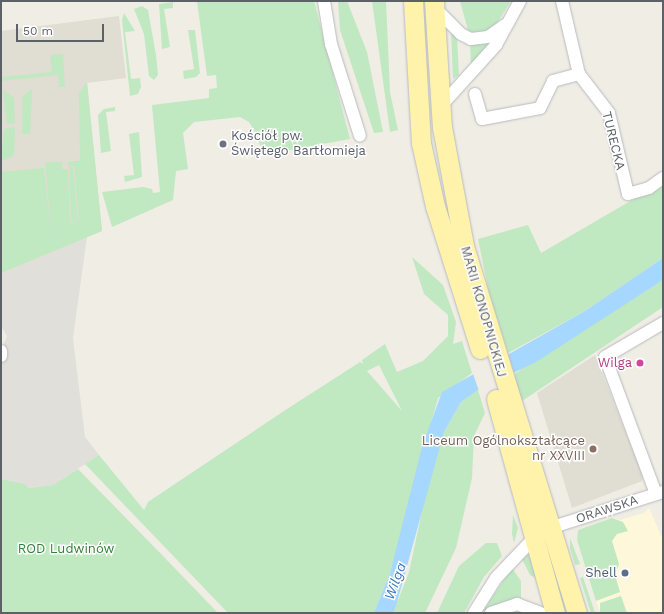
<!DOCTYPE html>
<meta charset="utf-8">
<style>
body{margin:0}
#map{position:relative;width:664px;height:614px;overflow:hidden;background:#f0ede5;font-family:"Work Sans",sans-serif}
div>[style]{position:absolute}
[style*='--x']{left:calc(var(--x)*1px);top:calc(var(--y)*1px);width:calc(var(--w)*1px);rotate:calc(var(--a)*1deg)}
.commercial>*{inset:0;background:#fff7da}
.industrial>*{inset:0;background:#e0dfd9}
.education>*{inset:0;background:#e0ddd3}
.green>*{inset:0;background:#c0e8c1}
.water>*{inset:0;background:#a5d7ff}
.pier>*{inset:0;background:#f0ede5}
.roads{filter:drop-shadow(0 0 1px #b7babf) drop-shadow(0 0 1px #b7babf)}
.street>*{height:12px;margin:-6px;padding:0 6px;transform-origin:6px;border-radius:6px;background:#fff}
.primary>*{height:19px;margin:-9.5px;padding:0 9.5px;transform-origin:9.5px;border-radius:9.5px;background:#fff2aa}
.dots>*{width:11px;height:11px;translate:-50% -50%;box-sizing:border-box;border:2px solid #fff;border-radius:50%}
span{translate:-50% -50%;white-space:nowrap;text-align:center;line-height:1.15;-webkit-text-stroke:3px #fff;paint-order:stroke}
.worship-label{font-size:13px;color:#5b616d}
.left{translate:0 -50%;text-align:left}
.street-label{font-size:13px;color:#5c6166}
.hotel-label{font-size:13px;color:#b23c85}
.right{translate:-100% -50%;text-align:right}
.education-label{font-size:13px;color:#785e54}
.park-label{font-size:13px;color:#308234}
.service-label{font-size:13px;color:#4e5e75}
.water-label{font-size:14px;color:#3c77b8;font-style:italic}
.frame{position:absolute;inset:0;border:2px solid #5c6166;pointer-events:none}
.scale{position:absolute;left:16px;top:24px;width:88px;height:18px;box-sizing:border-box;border:2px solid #5c6166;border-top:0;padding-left:5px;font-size:12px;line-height:14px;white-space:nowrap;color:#5c6166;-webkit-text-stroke:3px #fff;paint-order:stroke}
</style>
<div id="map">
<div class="commercial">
<div style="clip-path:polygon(649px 508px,663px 540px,663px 613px,600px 613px,577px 540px,578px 530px,612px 518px,620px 520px,644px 513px)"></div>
</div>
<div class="industrial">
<div style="clip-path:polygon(87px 237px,73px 338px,85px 437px,99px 455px,53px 485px,27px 488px,25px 484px,1px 479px,1px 351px,7px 336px,1px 326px,1px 273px)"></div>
</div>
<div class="education">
<div style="clip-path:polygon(119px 16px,126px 78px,87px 83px,102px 231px,1px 273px,1px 31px)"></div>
<div style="clip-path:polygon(595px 355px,643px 476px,642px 481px,572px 508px,537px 393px)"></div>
</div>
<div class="green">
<div style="clip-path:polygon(197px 1px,314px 1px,350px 139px,263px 155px,257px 135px,249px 122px,240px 117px,194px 122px,183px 133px,188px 169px,176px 171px,173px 200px,112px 227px,102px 192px,143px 187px,152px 189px,153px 193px,160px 192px,152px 105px,209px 98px,209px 89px,217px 88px,216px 75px,207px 76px)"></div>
<div style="clip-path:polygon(338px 1px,347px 1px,367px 52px,383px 132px,374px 133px,340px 30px)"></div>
<div style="clip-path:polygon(372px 1px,386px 1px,390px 92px,398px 130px,390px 132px)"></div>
<div style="clip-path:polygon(460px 1px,511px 1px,492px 31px,469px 34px)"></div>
<div style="clip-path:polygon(173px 2px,173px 8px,164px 9px,170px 47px,162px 49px,159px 4px)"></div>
<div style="clip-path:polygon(142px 6px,148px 10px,156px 55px,158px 75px,154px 80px,149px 76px,144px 34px,134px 9px)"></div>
<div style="clip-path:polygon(124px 13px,135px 31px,125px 32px,131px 79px,140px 78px,141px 87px,138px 94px,130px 96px,122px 20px)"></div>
<div style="clip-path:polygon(188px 30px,195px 30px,200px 73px,196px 77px,184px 79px,183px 71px,194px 69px)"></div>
<div style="clip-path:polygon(451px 32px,457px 37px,459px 75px,453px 79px)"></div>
<div style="clip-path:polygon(491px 42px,471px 65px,470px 43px)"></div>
<div style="clip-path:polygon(63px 54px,65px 87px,59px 87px,58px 75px,1px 81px,1px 77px,52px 72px,50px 55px)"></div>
<div style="clip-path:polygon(87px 82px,102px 231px,1px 273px,1px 172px,44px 168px,52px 243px,45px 162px,62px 162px,62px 169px,68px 169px,70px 223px,79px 222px,74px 166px,68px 166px,68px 162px,80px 161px,79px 93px)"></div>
<div style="clip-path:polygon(32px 89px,30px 134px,22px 134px,22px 97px)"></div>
<div style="clip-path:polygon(3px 90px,14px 98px,15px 123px,7px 124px)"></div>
<div style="clip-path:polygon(115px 107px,115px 111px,106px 112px,111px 151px,101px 153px,98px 115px,104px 109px)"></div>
<div style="clip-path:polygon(15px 127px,14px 155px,1px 162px,4px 129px)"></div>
<div style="clip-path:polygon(139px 132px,142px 177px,125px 182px,124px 176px,134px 175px,129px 134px)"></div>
<div style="clip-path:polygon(69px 167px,73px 167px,78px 222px,71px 222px)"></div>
<div style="clip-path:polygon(663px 182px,663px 258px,585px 311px,508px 353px,489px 293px,478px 239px,528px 225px,541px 253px)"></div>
<div style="clip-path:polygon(evenodd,412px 257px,443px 285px,456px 322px,453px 344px,462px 341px,472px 373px,438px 398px,390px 573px,374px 613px,228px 613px,85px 464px,99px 455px,144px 510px,148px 502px,287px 409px,360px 362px,363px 364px,362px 360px,385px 344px,397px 372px,423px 361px,448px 336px,448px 315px,424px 294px,412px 257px,379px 365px,402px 411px,367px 371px,379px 365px)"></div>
<div style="clip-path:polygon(663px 280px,663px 307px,522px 401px,514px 374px)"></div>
<div style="clip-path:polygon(478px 390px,485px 413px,474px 436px,472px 478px,456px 548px,425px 613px,393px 613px,409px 572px,429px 479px,444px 432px,461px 402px)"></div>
<div style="clip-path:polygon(78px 469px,164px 557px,218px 613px,1px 613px,1px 479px,25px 484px,28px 488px,53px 485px)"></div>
<div style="clip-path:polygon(513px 515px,518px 528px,514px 543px,512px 534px)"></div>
<div style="clip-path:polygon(612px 518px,623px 522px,628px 531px,617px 534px,612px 541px,619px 564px,615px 575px,620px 592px,596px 601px,577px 540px,578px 530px)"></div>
<div style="clip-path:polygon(570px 538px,580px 564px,575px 565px,570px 548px)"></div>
<div style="clip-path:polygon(486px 543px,497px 543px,502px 556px,484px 577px,464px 613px,437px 613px,459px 566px)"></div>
<div style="clip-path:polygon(526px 555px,531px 555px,536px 578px,530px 575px,522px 559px)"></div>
<div style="clip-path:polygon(512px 568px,521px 581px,521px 600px,505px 601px,483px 611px)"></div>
<div style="clip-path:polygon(583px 577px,595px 613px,591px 613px,580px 578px)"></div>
<div style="clip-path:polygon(621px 596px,627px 613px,600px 613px,600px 603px)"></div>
</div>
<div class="water">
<div style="clip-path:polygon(663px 258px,663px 280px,536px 362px,478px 390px,461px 402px,444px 432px,396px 606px,393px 613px,374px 613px,390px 573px,422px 447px,442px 392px,585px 311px)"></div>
</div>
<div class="pier">
<div style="clip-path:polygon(507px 351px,515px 376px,479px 391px,472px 371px)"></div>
</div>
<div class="roads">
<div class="street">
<div style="--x:324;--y:1;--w:44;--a:80.8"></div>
<div style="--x:331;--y:44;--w:96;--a:72.5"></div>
<div style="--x:562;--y:1;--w:75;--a:76.9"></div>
<div style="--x:579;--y:74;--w:49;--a:52.4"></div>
<div style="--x:609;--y:113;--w:83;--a:76.8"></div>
<div style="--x:628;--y:194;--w:22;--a:-16"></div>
<div style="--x:649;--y:188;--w:17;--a:-36"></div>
<div style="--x:434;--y:7;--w:38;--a:45"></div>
<div style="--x:461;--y:34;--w:11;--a:27"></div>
<div style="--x:471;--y:39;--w:17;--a:-7"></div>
<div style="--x:488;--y:37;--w:21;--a:-35"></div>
<div style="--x:475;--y:94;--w:26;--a:74"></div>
<div style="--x:482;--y:119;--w:59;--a:-10.7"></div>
<div style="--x:540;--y:108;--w:30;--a:-64"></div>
<div style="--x:553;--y:81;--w:27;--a:-15"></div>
<div style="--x:440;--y:107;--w:84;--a:-47.9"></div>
<div style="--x:496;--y:45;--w:50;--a:-61.4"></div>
<div style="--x:1;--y:351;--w:5;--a:90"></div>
<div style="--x:656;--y:494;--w:146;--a:-110.4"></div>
<div style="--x:605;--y:357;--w:67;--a:-30.4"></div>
<div style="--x:474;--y:613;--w:41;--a:-57.8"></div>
<div style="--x:496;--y:578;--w:55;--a:-46.5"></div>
<div style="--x:534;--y:538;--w:19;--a:-32"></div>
<div style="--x:550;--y:528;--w:119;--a:-17.7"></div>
<div style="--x:491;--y:613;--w:28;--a:-19"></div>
<div style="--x:517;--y:604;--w:25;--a:21"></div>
</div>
<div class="primary">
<div style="--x:413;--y:1;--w:142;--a:86.8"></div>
<div style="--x:421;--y:143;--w:65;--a:77.5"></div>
<div style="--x:435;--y:206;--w:150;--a:72.5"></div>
<div style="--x:434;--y:1;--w:126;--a:86.4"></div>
<div style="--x:442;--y:127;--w:121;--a:79.5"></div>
<div style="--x:464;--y:246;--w:384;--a:72.9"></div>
<div style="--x:496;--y:399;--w:222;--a:74.6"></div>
</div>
</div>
<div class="dots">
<div style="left:223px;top:144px;background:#6b7280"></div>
<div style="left:640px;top:363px;background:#d1479c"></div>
<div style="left:593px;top:449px;background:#8d6e63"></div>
<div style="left:625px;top:573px;background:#5c6f8a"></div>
</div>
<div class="worship-label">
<span class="left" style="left:231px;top:144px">Kościół pw.<br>Świętego Bartłomieja</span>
</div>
<div class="street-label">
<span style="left:613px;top:141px;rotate:76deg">TURECKA</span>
<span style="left:483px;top:312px;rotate:74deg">MARII KONOPNICKIEJ</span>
<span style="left:607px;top:510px;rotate:-18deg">ORAWSKA</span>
</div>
<div class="hotel-label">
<span class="right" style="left:632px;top:363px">Wilga</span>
</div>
<div class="education-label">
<span class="right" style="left:585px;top:449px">Liceum Ogólnokształcące<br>nr XXVIII</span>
</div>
<div class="park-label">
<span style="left:66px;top:549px">ROD Ludwinów</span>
</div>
<div class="service-label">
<span class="right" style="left:617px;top:573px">Shell</span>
</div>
<div class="water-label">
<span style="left:395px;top:581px;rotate:-70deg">Wilga</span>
</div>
<div class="frame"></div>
<div class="scale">50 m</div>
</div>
